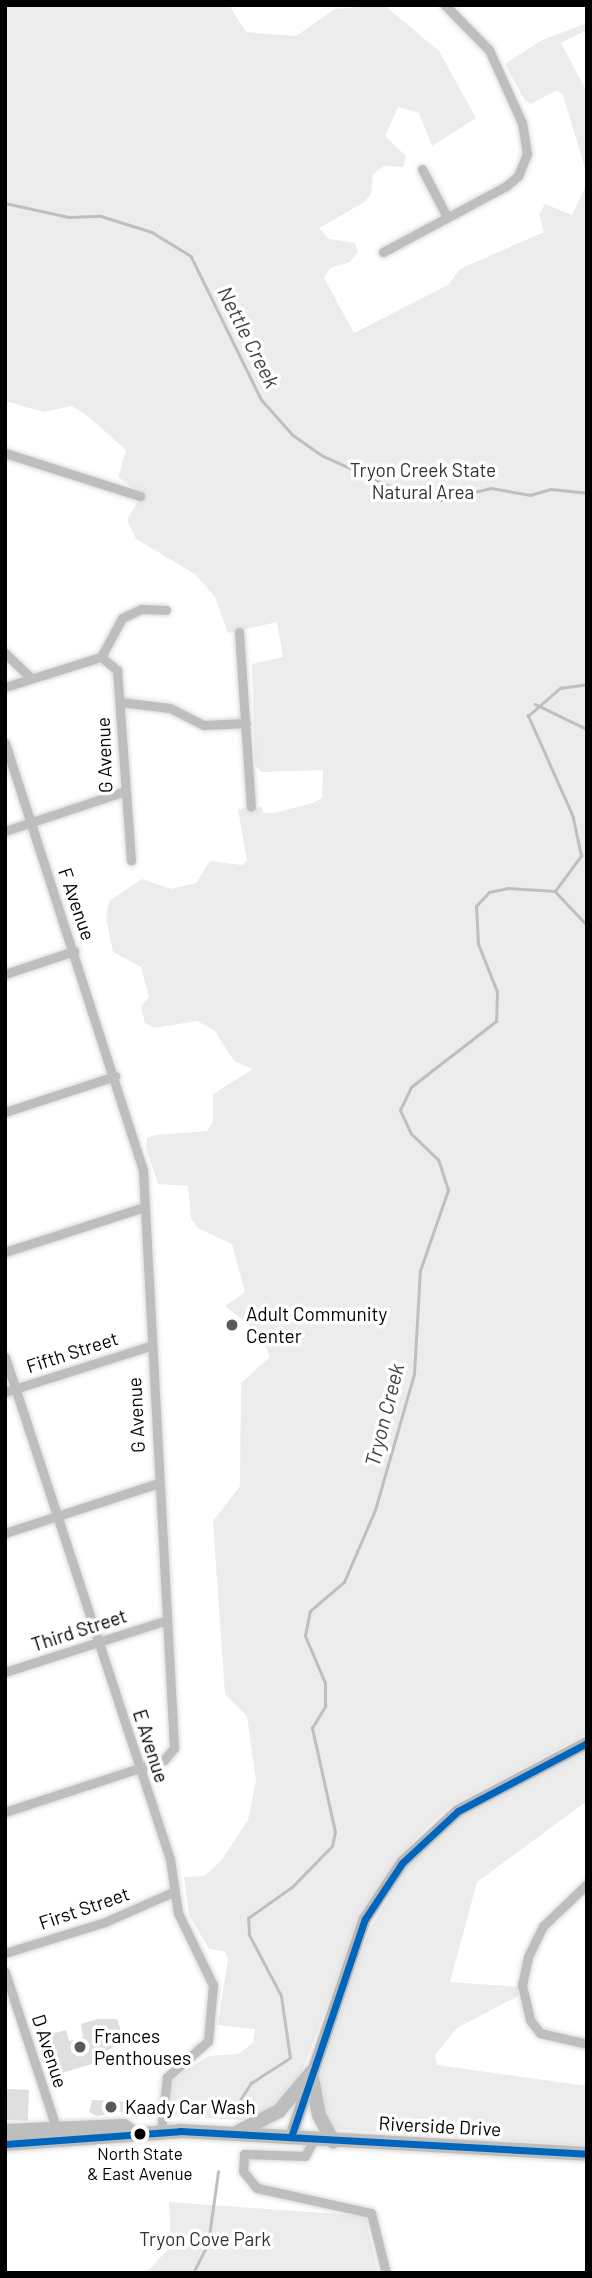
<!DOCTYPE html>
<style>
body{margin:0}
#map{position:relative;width:592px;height:2278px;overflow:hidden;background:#fff;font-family:Barlow,sans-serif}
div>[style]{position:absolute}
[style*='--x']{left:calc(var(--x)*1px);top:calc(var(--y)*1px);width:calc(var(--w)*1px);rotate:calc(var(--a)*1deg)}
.green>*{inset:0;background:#ececec}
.stream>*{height:2.5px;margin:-1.25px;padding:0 1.25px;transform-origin:1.25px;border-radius:1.25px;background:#bfbfbf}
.building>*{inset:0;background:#dfdfdf;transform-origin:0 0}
.roads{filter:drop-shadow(0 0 2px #dbdbdb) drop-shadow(0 0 2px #dbdbdb)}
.street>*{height:9px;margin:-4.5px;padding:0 4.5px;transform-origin:4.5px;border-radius:4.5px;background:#bebebe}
.secondary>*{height:12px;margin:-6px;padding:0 6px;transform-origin:6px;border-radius:6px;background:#b8b8b8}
.primary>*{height:14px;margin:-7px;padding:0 7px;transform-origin:7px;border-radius:7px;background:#bebebe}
.bus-1>*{height:7px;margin:-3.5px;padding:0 3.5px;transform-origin:3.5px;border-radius:3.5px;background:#0065bd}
.dots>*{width:19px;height:19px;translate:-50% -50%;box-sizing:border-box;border:4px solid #fff;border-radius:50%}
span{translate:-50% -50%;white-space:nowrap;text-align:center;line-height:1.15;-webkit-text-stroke:7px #fff;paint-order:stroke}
.bus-label{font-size:17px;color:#000}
.park-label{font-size:19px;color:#333}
.street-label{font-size:19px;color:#000}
.poi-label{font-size:19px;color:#000}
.left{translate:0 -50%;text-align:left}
.water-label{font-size:21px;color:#444;font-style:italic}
.frame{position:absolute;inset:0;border:7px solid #000;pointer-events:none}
</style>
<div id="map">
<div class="green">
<div style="clip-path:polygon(5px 5px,229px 5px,246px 32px,296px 36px,335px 9px,384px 5px,439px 51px,476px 118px,432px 146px,419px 113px,398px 107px,385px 136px,406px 156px,403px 167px,384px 166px,373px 174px,371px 195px,363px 203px,319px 228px,329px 239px,355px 243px,358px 252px,350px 262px,330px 268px,324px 278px,354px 333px,448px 285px,460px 269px,544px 232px,539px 214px,545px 204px,572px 215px,587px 184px,587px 1734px,449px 1807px,417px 1837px,359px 1921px,298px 2082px,276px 2108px,247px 2120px,166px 2116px,172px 2080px,208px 2056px,238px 2054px,253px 2043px,255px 2029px,218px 2025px,228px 1958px,224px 1951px,209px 1949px,189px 1915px,184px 1877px,204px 1876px,221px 1861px,248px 1820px,256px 1781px,247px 1716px,225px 1694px,213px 1521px,240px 1486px,241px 1383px,270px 1357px,260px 1334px,225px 1306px,245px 1292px,232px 1244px,198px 1228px,191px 1218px,188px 1186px,158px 1184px,146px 1148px,147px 1138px,155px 1135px,207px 1131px,213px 1122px,213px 1094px,253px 1069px,234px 1061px,214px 1030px,197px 1021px,154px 1028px,145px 1023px,141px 1007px,149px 997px,141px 967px,113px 952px,106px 918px,109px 901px,142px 879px,171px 889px,196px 883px,210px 861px,242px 865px,247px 861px,238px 809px,262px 807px,263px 813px,274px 813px,313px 803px,322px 798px,323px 770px,261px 772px,255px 765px,252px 664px,283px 657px,277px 622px,228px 633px,215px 597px,195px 574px,136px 539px,127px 520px,142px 494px,118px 477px,126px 450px,89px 417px,72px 406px,44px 412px,5px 401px)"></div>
<div style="clip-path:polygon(587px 23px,587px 30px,561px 43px,587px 92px,587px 175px,563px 95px,557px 90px,531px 104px,525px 101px,505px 64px,542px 40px)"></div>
<div style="clip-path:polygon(587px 1750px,587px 1801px,477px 1882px,450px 1982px,519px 1987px,518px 1996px,457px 2028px,435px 2055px,437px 2065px,587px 2086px,587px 2146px,332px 2129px,318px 2082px,324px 2058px,368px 1933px,399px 1878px,420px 1850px,462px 1815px)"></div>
<div style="clip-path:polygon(169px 2202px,365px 2216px,378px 2273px,146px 2273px,171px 2246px)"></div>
</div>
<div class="stream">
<div style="--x:5;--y:203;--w:66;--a:12.3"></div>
<div style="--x:69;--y:217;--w:32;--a:-2"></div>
<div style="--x:101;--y:216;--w:53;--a:17.4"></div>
<div style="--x:152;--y:232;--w:46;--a:31.6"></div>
<div style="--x:191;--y:256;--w:159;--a:63.9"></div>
<div style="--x:261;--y:399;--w:48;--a:48.4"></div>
<div style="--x:293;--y:435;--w:37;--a:35"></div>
<div style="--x:323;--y:456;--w:105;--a:24.1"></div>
<div style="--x:419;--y:499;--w:21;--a:3"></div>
<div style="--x:440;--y:500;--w:52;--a:-13.2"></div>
<div style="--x:491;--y:488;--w:40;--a:10"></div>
<div style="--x:530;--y:495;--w:22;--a:-16"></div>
<div style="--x:551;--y:489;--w:36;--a:6"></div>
<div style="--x:535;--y:704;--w:58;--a:25.7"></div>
<div style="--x:555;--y:891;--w:47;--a:46.7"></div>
<div style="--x:232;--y:2113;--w:36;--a:-58"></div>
<div style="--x:251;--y:2083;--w:46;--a:-32.7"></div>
<div style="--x:290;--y:2058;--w:63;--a:-98.3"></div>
<div style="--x:281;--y:1996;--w:69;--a:-117.7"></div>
<div style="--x:249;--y:1935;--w:17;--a:-93"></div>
<div style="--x:248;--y:1918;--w:54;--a:-35.2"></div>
<div style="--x:292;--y:1887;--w:57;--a:-45.7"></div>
<div style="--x:332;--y:1846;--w:14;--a:-78"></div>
<div style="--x:335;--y:1832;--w:107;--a:-102.5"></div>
<div style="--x:312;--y:1728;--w:26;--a:-59"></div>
<div style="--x:325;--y:1706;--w:23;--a:-90"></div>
<div style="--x:325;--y:1683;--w:51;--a:-113.1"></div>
<div style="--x:305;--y:1636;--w:25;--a:-79"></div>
<div style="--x:310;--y:1611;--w:45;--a:-40.5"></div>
<div style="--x:344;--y:1582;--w:78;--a:-66.7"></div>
<div style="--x:375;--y:1510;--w:141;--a:-74"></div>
<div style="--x:414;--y:1374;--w:103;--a:-86.7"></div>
<div style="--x:420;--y:1271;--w:86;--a:-70.9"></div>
<div style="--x:448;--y:1190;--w:32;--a:-108"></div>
<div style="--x:438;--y:1160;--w:37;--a:-136"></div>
<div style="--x:411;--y:1134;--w:26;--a:-115"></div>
<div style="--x:400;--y:1110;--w:25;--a:-64"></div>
<div style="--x:411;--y:1087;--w:108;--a:-37.8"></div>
<div style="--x:496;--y:1021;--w:29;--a:-88"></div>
<div style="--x:497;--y:992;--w:52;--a:-111.6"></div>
<div style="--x:478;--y:944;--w:38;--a:-93"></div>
<div style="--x:476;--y:906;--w:19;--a:-47"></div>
<div style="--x:489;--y:892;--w:19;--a:-12"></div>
<div style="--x:508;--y:888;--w:47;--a:3.7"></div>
<div style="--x:555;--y:891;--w:44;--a:-53.4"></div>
<div style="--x:581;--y:856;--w:40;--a:-102"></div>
<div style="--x:573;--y:817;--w:111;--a:-114"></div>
<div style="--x:528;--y:716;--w:43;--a:-41.2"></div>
<div style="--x:560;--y:688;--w:27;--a:-8"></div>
<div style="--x:193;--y:2273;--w:34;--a:-63"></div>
<div style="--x:208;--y:2243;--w:72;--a:-82"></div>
</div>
<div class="building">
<div style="clip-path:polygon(97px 2019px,117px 2019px,124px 2040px,99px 2056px,101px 2061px,56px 2075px,44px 2036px,66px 2030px,69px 2041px,83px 2037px,81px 2024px)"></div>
<div style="left:5px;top:2089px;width:24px;height:31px;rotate:2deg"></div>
<div style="clip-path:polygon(92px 2100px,132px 2102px,133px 2110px,97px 2116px,89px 2112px)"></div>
</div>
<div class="roads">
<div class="street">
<div style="--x:422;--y:169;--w:54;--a:62.5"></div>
<div style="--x:383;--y:252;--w:140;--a:-28.2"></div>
<div style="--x:506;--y:186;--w:16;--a:-40"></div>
<div style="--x:518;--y:176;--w:24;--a:-68"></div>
<div style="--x:527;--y:154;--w:31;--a:-99"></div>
<div style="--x:522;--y:123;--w:80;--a:-114.3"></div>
<div style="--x:489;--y:50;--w:63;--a:-134.4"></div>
<div style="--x:5;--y:453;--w:142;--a:17.7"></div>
<div style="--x:239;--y:632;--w:175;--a:86.1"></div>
<div style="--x:5;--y:653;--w:33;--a:44"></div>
<div style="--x:101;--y:657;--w:21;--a:39"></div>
<div style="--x:117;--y:670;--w:191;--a:85.8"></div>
<div style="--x:101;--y:657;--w:44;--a:-61.7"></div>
<div style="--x:122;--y:618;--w:21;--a:-25"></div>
<div style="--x:141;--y:609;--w:25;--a:2"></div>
<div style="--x:5;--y:687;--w:101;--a:-17.4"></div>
<div style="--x:120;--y:702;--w:50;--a:6.8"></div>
<div style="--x:170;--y:708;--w:38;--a:27"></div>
<div style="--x:204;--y:725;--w:42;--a:-2.7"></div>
<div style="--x:5;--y:743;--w:450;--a:72.1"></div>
<div style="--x:143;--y:1171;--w:578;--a:86.92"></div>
<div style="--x:174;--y:1748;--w:16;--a:130"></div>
<div style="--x:164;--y:1760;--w:167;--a:161.9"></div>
<div style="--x:5;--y:831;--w:123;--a:-18.4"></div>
<div style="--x:5;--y:974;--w:73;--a:-18.4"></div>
<div style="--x:5;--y:1112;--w:116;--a:-18.1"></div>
<div style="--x:5;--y:1252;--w:146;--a:-17.9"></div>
<div style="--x:5;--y:1357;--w:528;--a:71.81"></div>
<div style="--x:170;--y:1859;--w:55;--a:81.6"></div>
<div style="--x:178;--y:1913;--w:80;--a:64.1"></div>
<div style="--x:213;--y:1985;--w:56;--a:95.1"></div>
<div style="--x:208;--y:2041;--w:55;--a:138.7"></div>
<div style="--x:167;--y:2077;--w:54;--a:96.3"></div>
<div style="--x:5;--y:1392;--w:152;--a:-17.6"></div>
<div style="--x:5;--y:1533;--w:159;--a:-18"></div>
<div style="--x:5;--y:1672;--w:167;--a:-17.8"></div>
<div style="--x:587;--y:1884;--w:61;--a:136.3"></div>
<div style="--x:543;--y:1926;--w:34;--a:116"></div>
<div style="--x:528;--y:1957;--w:29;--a:102"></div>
<div style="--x:522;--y:1985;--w:36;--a:77"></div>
<div style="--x:530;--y:2020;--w:16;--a:52"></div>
<div style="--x:540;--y:2033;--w:48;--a:13.2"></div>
<div style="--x:5;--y:1953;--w:105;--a:-17.2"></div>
<div style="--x:105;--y:1922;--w:74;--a:-23.8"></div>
<div style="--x:5;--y:1972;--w:169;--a:71.8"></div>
<div style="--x:314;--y:2139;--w:19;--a:118"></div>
<div style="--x:305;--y:2156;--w:61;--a:-178.1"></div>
<div style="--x:244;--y:2154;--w:17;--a:93"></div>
<div style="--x:243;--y:2171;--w:22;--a:51"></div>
<div style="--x:257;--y:2188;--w:117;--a:12.4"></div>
<div style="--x:371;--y:2213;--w:62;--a:76"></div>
</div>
<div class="secondary">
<div style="--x:291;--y:2137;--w:230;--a:-71.3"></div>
<div style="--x:365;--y:1919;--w:67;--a:-56.5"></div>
<div style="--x:402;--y:1863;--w:76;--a:-42.9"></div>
<div style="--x:458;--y:1811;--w:146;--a:-27.8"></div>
</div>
<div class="primary">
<div style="--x:311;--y:2073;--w:43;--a:79.2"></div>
<div style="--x:319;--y:2115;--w:30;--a:62"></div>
<div style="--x:5;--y:2131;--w:119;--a:-2.4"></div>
<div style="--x:124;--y:2126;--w:10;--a:37"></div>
<div style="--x:238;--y:2132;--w:46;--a:-27.1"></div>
<div style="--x:279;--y:2111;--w:50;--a:-49.9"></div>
<div style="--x:5;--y:2144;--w:175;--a:-4.2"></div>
<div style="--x:180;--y:2131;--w:408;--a:3.2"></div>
</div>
</div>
<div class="bus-1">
<div style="--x:291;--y:2137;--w:230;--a:-71.3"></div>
<div style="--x:365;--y:1919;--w:67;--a:-56.5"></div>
<div style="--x:402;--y:1863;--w:76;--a:-42.9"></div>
<div style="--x:458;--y:1811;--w:146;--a:-27.8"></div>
<div style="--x:5;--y:2144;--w:175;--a:-4.2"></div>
<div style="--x:180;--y:2131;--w:408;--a:3.2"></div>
</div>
<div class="dots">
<div style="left:232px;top:1325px;background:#595959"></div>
<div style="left:80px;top:2047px;background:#595959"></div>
<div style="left:111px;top:2107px;background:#595959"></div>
<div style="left:140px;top:2134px;background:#000"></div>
</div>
<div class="bus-label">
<span style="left:140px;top:2164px">North State<br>&amp; East Avenue</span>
</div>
<div class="park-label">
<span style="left:423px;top:481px">Tryon Creek State<br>Natural Area</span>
<span style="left:205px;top:2239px">Tryon Cove Park</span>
</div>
<div class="street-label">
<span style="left:104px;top:755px;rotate:-92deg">G Avenue</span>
<span style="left:77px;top:904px;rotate:71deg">F Avenue</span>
<span style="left:72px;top:1352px;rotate:-18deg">Fifth Street</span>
<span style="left:136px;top:1415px;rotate:-93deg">G Avenue</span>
<span style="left:79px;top:1630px;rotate:-18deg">Third Street</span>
<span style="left:151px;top:1746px;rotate:72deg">E Avenue</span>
<span style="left:84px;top:1908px;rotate:-19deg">First Street</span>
<span style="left:50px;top:2051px;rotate:72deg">D Avenue</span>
<span style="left:440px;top:2126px;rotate:3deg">Riverside Drive</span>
</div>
<div class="poi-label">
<span class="left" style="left:246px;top:1325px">Adult Community<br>Center</span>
<span class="left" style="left:94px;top:2047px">Frances<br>Penthouses</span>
<span class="left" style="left:125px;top:2107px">Kaady Car Wash</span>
</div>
<div class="water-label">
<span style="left:249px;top:337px;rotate:63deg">Nettle Creek</span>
<span style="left:384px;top:1415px;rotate:-76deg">Tryon Creek</span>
</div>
<div class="frame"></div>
</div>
